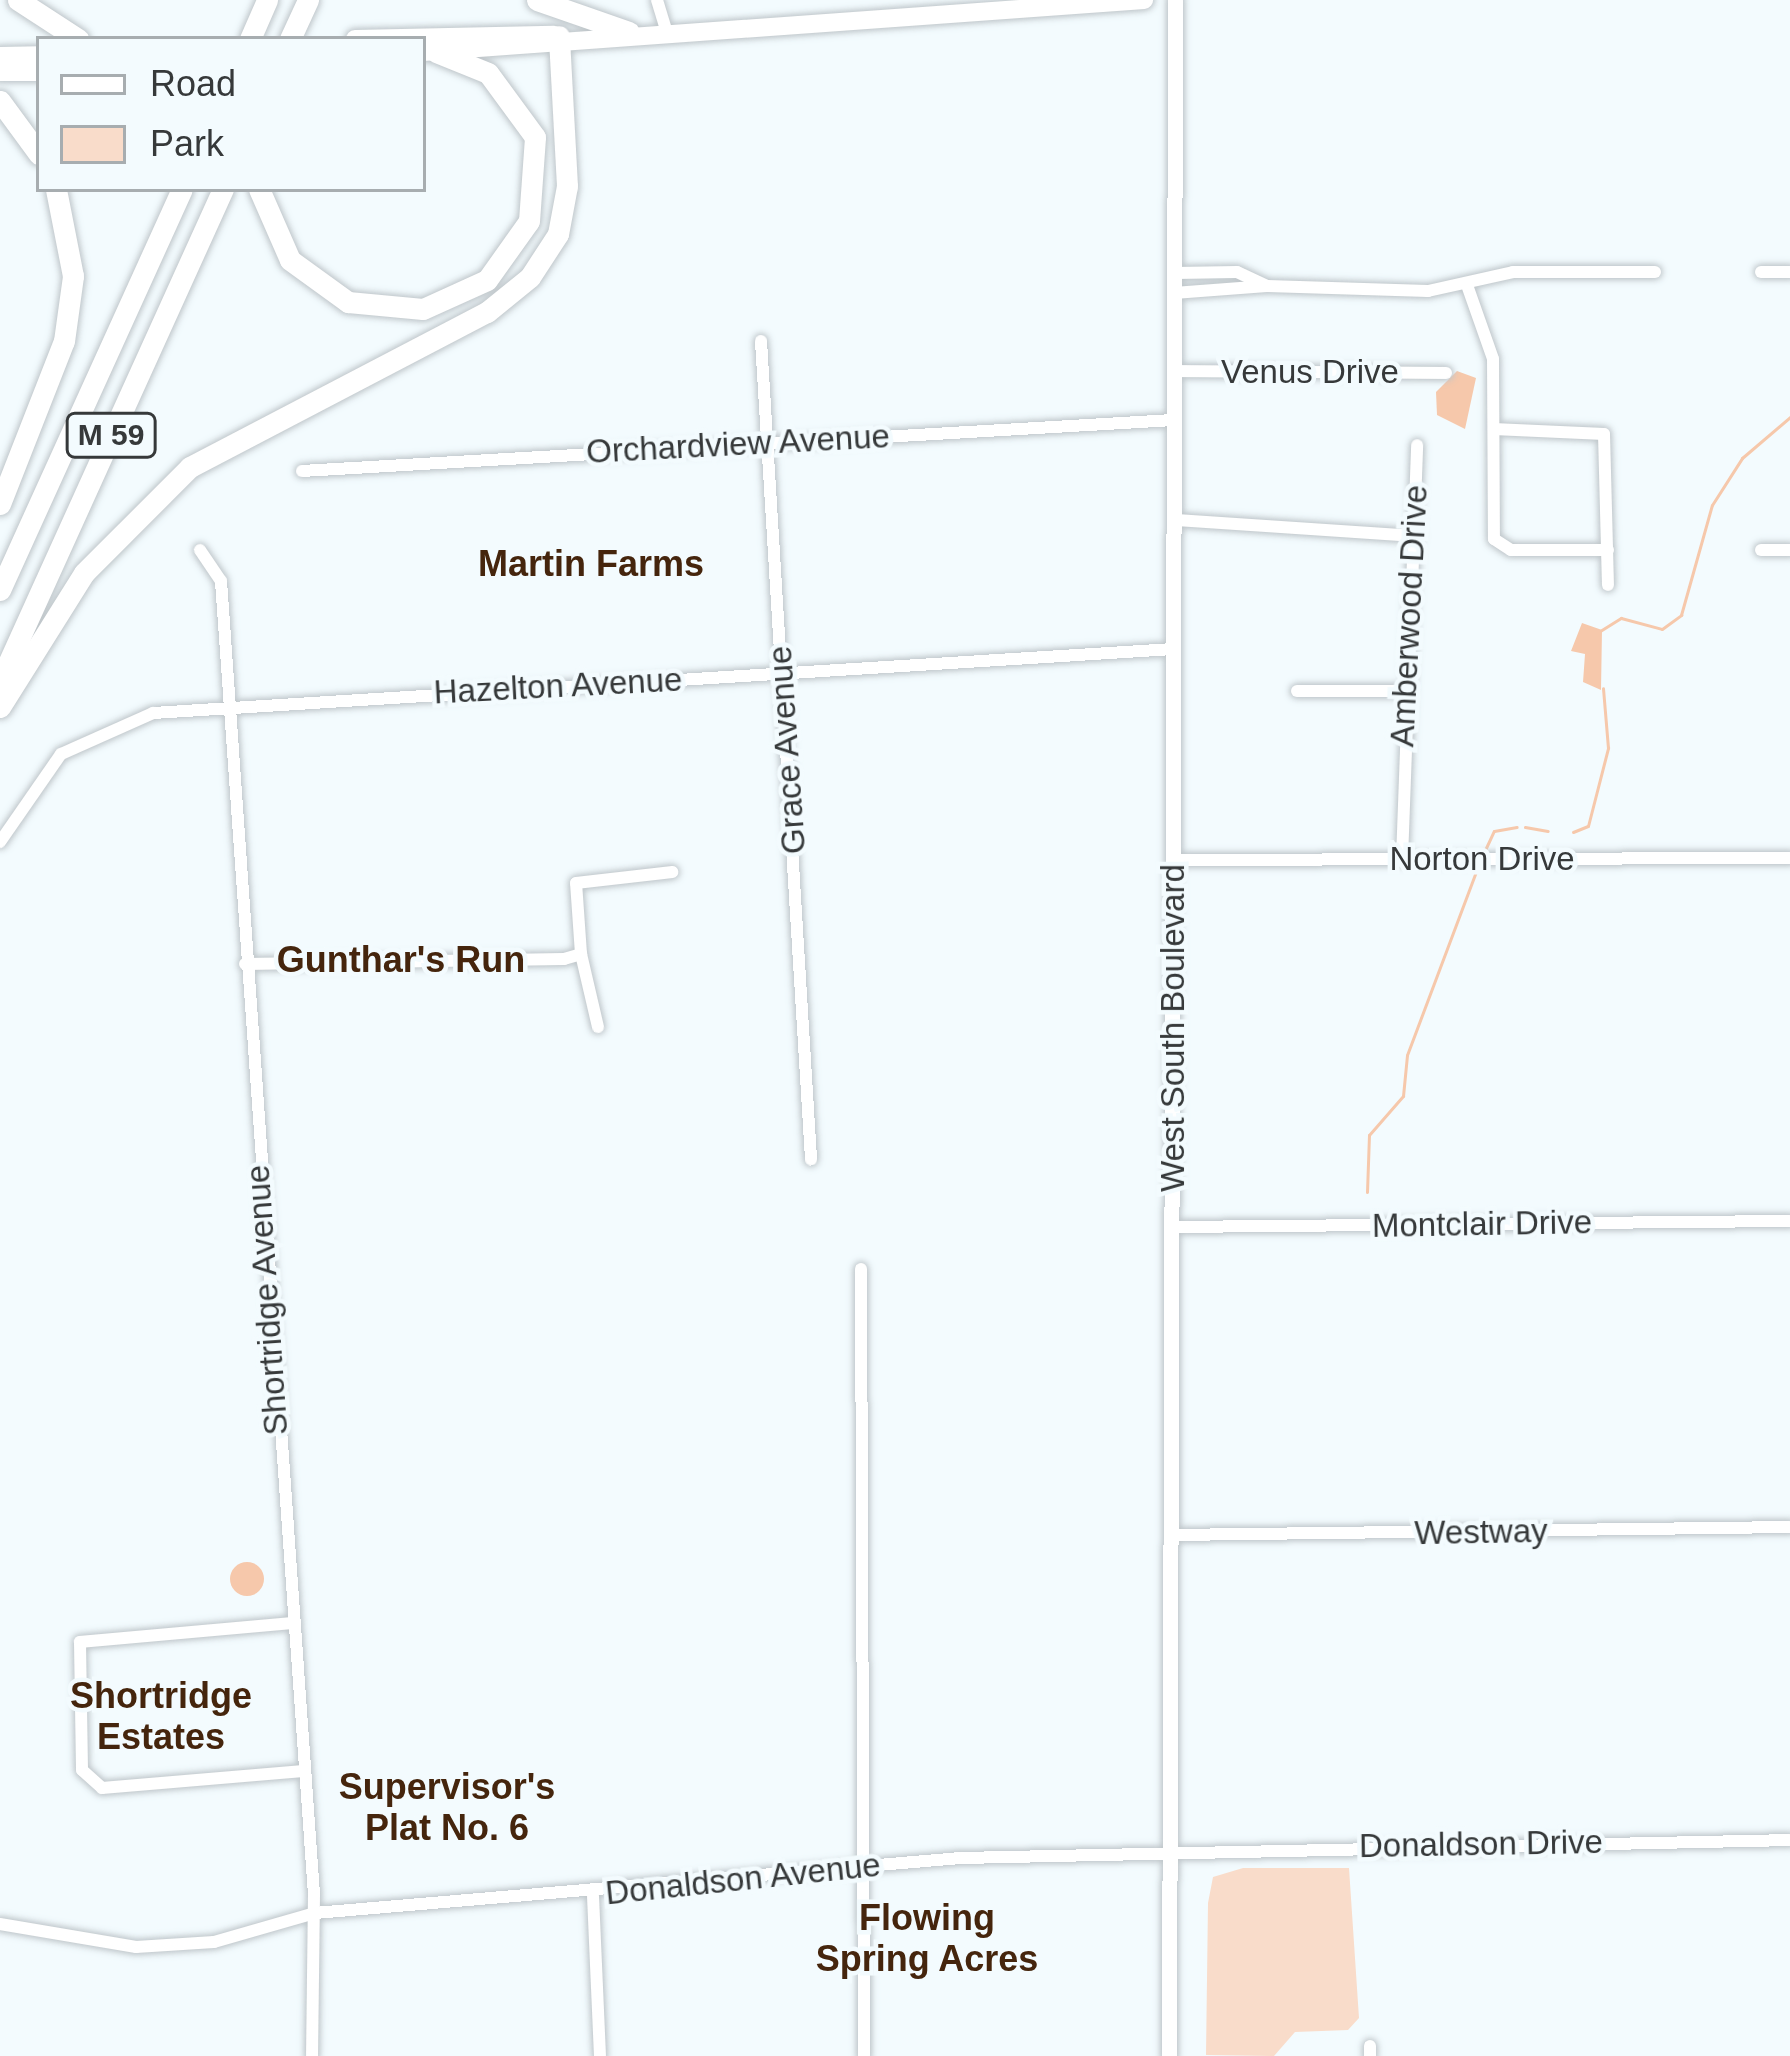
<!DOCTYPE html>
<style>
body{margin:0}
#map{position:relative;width:1790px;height:2056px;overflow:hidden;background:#f3fbfe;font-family:Arial,sans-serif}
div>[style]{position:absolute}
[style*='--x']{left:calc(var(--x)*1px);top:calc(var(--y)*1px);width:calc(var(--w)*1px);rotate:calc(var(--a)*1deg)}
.green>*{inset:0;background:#f9dcca}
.water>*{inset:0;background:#f6c8ab}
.round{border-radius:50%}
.stream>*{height:3px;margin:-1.5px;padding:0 1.5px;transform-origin:1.5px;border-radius:1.5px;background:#f6c8ab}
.roads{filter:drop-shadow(0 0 3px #bfc6ca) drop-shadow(0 0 3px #bfc6ca)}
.minor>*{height:12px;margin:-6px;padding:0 6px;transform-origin:6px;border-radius:6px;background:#fff}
.tertiary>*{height:15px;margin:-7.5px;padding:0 7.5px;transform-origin:7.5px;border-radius:7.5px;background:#fff}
.primary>*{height:18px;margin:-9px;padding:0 9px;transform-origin:9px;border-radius:9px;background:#fff}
.motorway>*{height:21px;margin:-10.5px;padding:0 10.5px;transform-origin:10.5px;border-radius:10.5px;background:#fff}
span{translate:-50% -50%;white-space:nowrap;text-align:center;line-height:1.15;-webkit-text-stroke:9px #f3fbfe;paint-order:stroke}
.shield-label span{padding:3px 9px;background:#f3fbfe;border:3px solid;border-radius:9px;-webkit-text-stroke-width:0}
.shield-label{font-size:30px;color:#36393a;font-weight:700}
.street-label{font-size:33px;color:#36393a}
.neighbourhood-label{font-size:36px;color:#45250d;font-weight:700}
.legend{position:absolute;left:36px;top:36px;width:390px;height:156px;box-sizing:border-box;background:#f3fbfe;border:3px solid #a7adb0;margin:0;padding:15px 21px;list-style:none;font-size:36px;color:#36393a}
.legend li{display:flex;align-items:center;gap:24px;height:60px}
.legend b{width:60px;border:3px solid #a7adb0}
</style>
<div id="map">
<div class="green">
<div style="clip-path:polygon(1243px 1868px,1349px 1868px,1359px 2018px,1348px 2030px,1295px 2032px,1274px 2056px,1206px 2055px,1208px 1903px,1213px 1877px)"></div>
</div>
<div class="water">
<div style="clip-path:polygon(1457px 371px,1476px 378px,1465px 429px,1437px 415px,1436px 392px)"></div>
<div style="clip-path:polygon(1582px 623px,1602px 630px,1601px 690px,1583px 682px,1585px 654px,1571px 651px)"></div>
<div class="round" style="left:230px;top:1562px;width:34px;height:34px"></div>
</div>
<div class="stream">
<div style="--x:1600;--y:631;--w:25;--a:-32"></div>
<div style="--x:1621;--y:618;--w:42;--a:15"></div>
<div style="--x:1662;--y:629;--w:24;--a:-36"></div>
<div style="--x:1681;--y:615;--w:114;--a:-74.3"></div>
<div style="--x:1712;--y:505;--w:56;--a:-57.4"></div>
<div style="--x:1742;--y:458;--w:63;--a:-40.5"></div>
<div style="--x:1525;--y:827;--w:23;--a:10"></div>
<div style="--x:1573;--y:832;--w:16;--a:-22"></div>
<div style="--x:1588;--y:826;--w:81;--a:-75.6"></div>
<div style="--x:1608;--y:748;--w:60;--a:-94.8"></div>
<div style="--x:1485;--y:850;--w:21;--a:-65"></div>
<div style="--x:1494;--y:831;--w:23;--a:-10"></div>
<div style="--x:1367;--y:1192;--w:57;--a:-88"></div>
<div style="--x:1369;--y:1135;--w:52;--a:-48.9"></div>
<div style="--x:1403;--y:1096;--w:41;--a:-84.4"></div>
<div style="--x:1407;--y:1055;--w:202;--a:-69.4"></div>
</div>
<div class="roads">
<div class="minor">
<div style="--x:657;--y:0;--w:31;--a:73"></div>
<div style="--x:1761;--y:272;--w:29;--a:0"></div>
<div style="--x:1467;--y:285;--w:78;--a:70.6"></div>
<div style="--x:1493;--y:359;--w:180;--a:89.7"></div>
<div style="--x:1494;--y:539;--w:20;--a:33"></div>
<div style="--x:1511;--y:550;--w:97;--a:0"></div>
<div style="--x:1267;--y:286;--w:161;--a:1.8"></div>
<div style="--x:1428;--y:291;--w:87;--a:-12.6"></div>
<div style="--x:1513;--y:272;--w:142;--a:0"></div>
<div style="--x:1174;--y:293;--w:93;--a:-4.3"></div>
<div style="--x:1267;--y:286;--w:33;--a:-155"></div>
<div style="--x:1237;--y:272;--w:62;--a:179.1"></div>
<div style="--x:761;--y:341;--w:820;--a:86.5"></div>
<div style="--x:1174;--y:371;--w:272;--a:0.4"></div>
<div style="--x:1494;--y:429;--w:110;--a:2.6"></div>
<div style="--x:1604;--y:434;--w:151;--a:88.5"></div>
<div style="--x:302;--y:471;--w:873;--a:-3.35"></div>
<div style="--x:1175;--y:520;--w:242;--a:3.8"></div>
<div style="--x:200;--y:550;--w:37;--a:56"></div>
<div style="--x:221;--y:581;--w:1317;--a:85.95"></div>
<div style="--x:314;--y:1895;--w:161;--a:90.7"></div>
<div style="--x:1761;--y:550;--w:29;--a:0"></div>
<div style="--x:1297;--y:691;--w:106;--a:0"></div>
<div style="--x:0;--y:842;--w:107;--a:-55.3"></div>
<div style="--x:61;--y:754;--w:101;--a:-24"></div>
<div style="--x:153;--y:713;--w:1022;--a:-3.59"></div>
<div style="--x:1402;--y:859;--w:414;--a:-87.9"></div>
<div style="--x:1173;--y:860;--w:617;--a:-0.19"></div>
<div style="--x:581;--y:954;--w:75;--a:76.9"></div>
<div style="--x:245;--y:964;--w:319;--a:-0.9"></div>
<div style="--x:564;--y:959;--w:18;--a:-16"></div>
<div style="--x:581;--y:954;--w:71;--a:-94"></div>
<div style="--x:576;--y:883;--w:97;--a:-6.5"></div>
<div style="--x:1173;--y:1227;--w:617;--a:-0.56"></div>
<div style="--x:861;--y:1269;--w:787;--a:89.78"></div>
<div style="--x:1172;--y:1535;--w:618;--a:-0.74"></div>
<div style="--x:292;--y:1623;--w:213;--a:174.9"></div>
<div style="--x:80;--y:1642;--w:128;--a:89.1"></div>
<div style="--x:82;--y:1770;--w:27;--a:42"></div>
<div style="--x:102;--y:1788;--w:202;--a:-4.8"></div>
<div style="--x:593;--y:1896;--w:160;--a:87.5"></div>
<div style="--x:0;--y:1924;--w:138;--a:9.6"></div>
<div style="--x:136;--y:1947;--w:78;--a:-3.7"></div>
<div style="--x:214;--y:1942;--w:105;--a:-16"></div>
<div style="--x:315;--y:1913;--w:648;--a:-4.87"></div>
<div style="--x:961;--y:1858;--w:829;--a:-1.24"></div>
<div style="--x:1370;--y:2046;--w:10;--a:90"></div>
</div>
<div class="tertiary">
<div style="--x:1169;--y:2056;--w:2056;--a:-89.83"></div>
</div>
<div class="primary">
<div style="--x:355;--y:39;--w:199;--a:-1.2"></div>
<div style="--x:423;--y:52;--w:723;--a:-4.13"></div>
<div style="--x:0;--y:56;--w:39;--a:-1"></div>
<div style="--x:0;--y:72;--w:39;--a:0"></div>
</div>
<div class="motorway">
<div style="--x:18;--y:0;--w:72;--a:33"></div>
<div style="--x:537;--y:0;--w:97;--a:19.2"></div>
<div style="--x:250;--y:39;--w:43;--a:-66.4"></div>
<div style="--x:290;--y:39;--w:43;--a:-65.2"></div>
<div style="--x:0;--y:101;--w:66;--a:53.7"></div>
<div style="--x:259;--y:189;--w:77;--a:66.4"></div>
<div style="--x:290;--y:260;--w:72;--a:35.9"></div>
<div style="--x:348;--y:302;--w:75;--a:5.3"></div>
<div style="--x:423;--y:309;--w:70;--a:-24.4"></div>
<div style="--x:487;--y:280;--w:72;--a:-54.6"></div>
<div style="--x:529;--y:221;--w:84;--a:-85.9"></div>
<div style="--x:535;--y:137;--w:79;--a:-126.3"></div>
<div style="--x:488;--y:73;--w:56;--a:-158"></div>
<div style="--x:0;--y:504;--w:175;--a:-68.6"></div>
<div style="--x:64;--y:341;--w:66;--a:-82.1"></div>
<div style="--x:73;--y:276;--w:89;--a:-101.1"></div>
<div style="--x:0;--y:590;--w:440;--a:-65.6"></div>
<div style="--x:0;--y:681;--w:540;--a:-65.62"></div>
<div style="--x:0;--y:707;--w:158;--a:-57.9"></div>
<div style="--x:84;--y:573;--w:150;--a:-45"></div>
<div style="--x:190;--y:467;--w:335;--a:-27.6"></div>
<div style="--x:487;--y:312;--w:55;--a:-39.1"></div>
<div style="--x:530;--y:277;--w:51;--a:-56.9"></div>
<div style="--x:558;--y:234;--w:49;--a:-79.4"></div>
<div style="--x:567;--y:186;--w:150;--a:-93.1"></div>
</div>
</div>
<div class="shield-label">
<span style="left:111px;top:435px">M 59</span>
</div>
<div class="street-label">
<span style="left:1310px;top:372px">Venus Drive</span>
<span style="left:738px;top:444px;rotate:-3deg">Orchardview Avenue</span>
<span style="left:1409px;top:616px;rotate:-87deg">Amberwood Drive</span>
<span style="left:558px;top:686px;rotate:-3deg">Hazelton Avenue</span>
<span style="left:787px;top:750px;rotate:-94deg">Grace Avenue</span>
<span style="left:1482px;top:859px">Norton Drive</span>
<span style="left:1173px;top:1028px;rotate:-90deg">West South Boulevard</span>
<span style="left:1482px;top:1224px;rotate:-1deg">Montclair Drive</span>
<span style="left:267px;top:1300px;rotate:-94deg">Shortridge Avenue</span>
<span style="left:1481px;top:1532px;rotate:-1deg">Westway</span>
<span style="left:1481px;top:1844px;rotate:-1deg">Donaldson Drive</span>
<span style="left:743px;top:1879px;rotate:-6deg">Donaldson Avenue</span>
</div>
<div class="neighbourhood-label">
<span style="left:591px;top:564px">Martin Farms</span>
<span style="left:401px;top:960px">Gunthar's Run</span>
<span style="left:161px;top:1716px">Shortridge<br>Estates</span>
<span style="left:447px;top:1807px">Supervisor's<br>Plat No. 6</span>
<span style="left:927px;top:1938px">Flowing<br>Spring Acres</span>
</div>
<ul class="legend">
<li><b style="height:15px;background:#fff"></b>Road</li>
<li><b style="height:33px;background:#f9dcca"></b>Park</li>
</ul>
</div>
